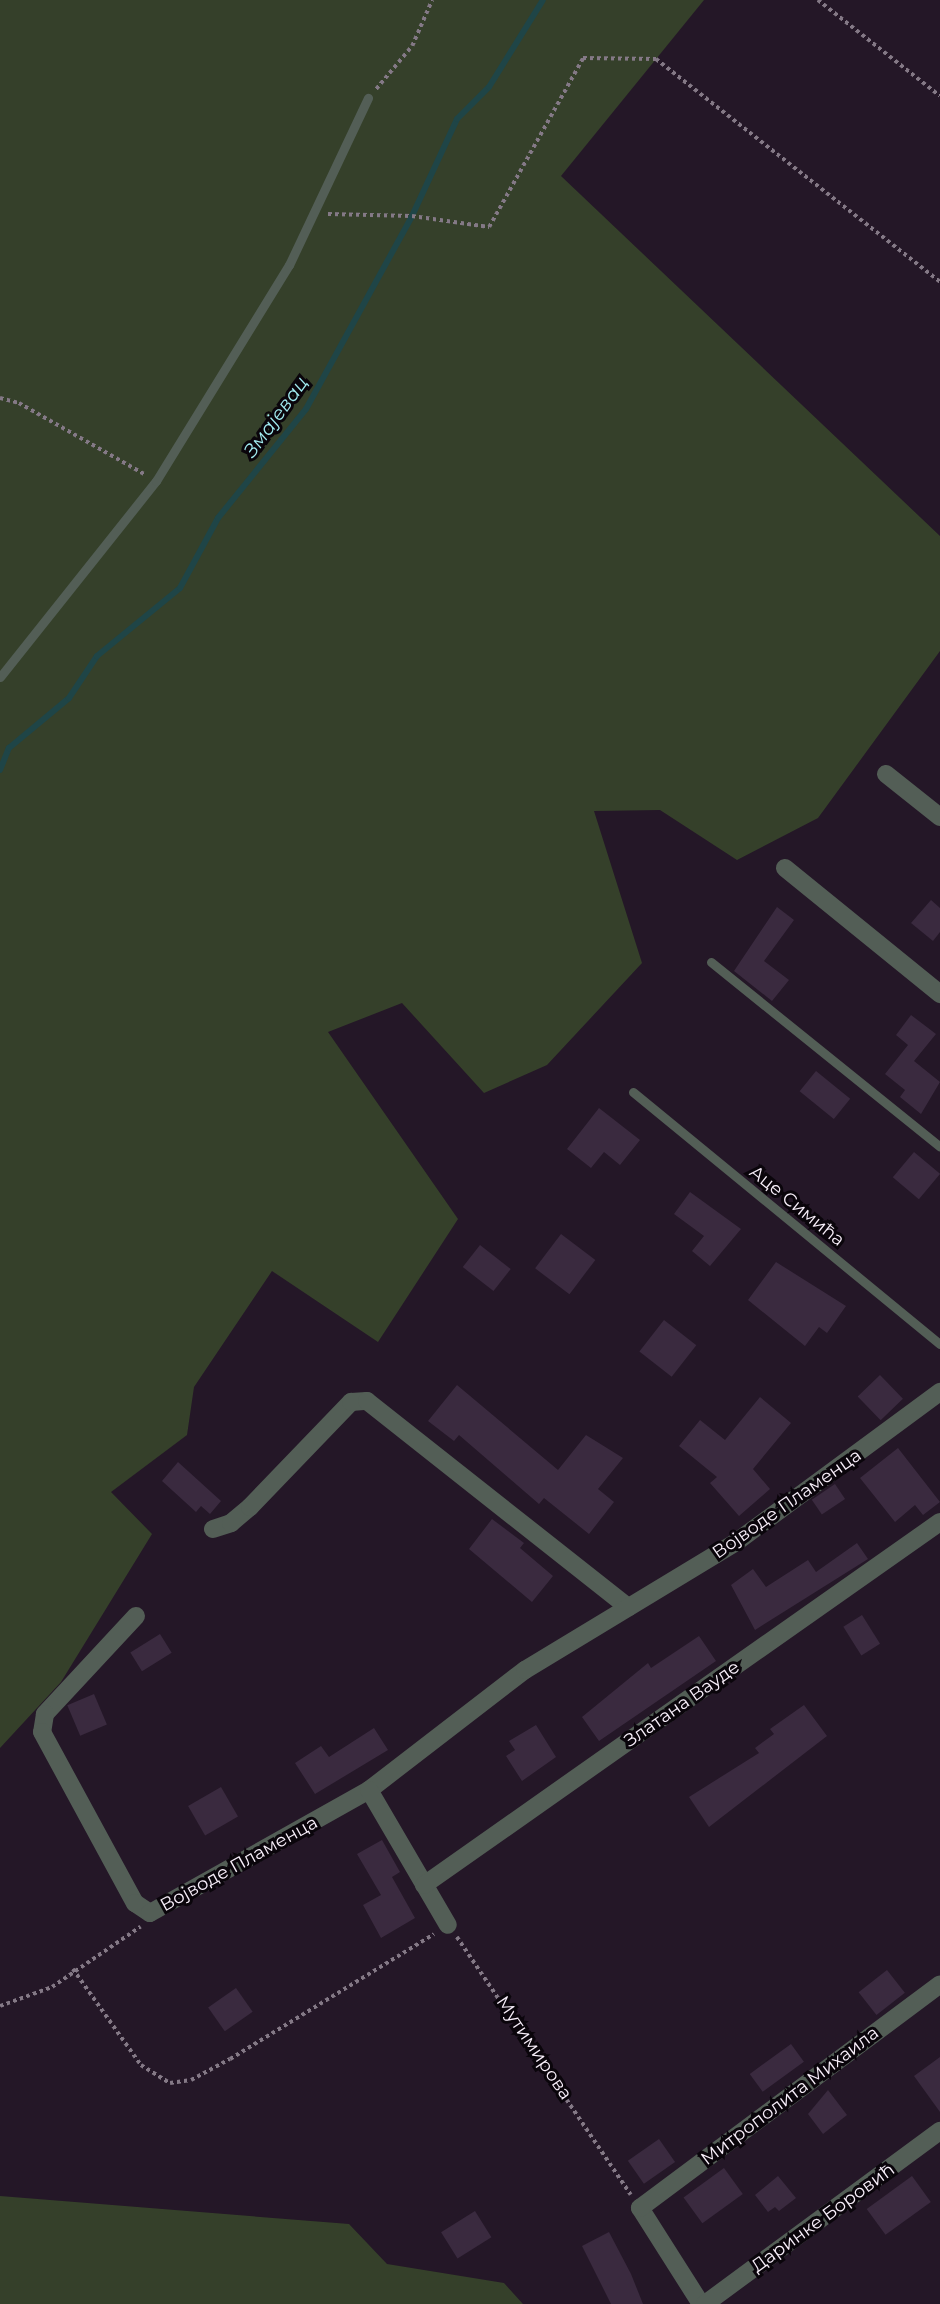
<!DOCTYPE html>
<meta charset="utf-8">
<style>
body{margin:0}
#map{position:relative;width:940px;height:2304px;overflow:hidden;background:#241727;font-family:Montserrat,sans-serif}
div>[style]{position:absolute}
[style*='--x']{left:calc(var(--x)*1px);top:calc(var(--y)*1px);width:calc(var(--w)*1px);rotate:calc(var(--a)*1deg)}
.green>*{inset:0;background:#35402a}
.stream>*{height:6px;margin:-3px;padding:0 3px;transform-origin:3px;border-radius:3px;background:#1f4547}
.building>*{inset:0;background:#3a2a3f;transform-origin:0 0}
.path>*{height:3.5px;margin-top:-1.75px;transform-origin:0;background:repeating-linear-gradient(90deg,#847986 0 3.5px,transparent 0 7px)}
.lane>*{height:9px;margin:-4.5px;padding:0 4.5px;transform-origin:4.5px;border-radius:4.5px;background:#535e56}
.street>*{height:18px;margin:-9px;padding:0 9px;transform-origin:9px;border-radius:9px;background:#535e56}
span{translate:-50% -50%;white-space:nowrap;text-align:center;line-height:1.15;-webkit-text-stroke:6px #0a050b;paint-order:stroke}
.street-label{font-size:18px;color:#f9f0fb}
.water-label{font-size:19px;color:#a2ecf1;font-style:italic}
</style>
<div id="map">
<div class="green">
<div style="clip-path:polygon(0 0,704px 0,561px 176px,940px 536px,940px 651px,818px 818px,737px 860px,660px 810px,594px 811px,642px 963px,547px 1065px,484px 1093px,402px 1003px,328px 1032px,458px 1219px,378px 1342px,272px 1271px,194px 1387px,187px 1435px,111px 1492px,152px 1534px,61px 1682px,0 1748px)"></div>
<div style="clip-path:polygon(0 2196px,349px 2224px,387px 2264px,504px 2283px,523px 2304px,0 2304px)"></div>
</div>
<div class="stream">
<div style="--x:0;--y:770;--w:24;--a:-68"></div>
<div style="--x:9;--y:748;--w:78;--a:-39.8"></div>
<div style="--x:69;--y:698;--w:50;--a:-56.3"></div>
<div style="--x:97;--y:656;--w:107;--a:-39.3"></div>
<div style="--x:180;--y:588;--w:80;--a:-61.5"></div>
<div style="--x:218;--y:518;--w:140;--a:-51.1"></div>
<div style="--x:306;--y:409;--w:220;--a:-61.2"></div>
<div style="--x:412;--y:216;--w:107;--a:-65.1"></div>
<div style="--x:457;--y:119;--w:45;--a:-45"></div>
<div style="--x:489;--y:87;--w:102;--a:-58.2"></div>
</div>
<div class="building">
<div style="clip-path:polygon(931px 900px,940px 908px,940px 932px,933px 941px,911px 923px)"></div>
<div style="clip-path:polygon(777px 907px,794px 920px,764px 961px,789px 980px,772px 1001px,734px 971px)"></div>
<div style="clip-path:polygon(911px 1015px,936px 1034px,914px 1061px,940px 1082px,921px 1114px,900px 1097px,905px 1090px,885px 1074px,908px 1045px,896px 1035px)"></div>
<div style="left:816px;top:1071px;width:44px;height:26px;rotate:39deg"></div>
<div style="clip-path:polygon(599px 1108px,640px 1140px,620px 1165px,604px 1152px,591px 1168px,567px 1149px)"></div>
<div style="left:914px;top:1152px;width:34px;height:33px;rotate:40deg"></div>
<div style="clip-path:polygon(690px 1192px,741px 1229px,710px 1266px,692px 1251px,704px 1236px,674px 1214px)"></div>
<div style="left:561px;top:1234px;width:43px;height:43px;rotate:37deg"></div>
<div style="left:480px;top:1245px;width:39px;height:28px;rotate:38deg"></div>
<div style="clip-path:polygon(776px 1262px,846px 1306px,827px 1333px,819px 1327px,805px 1346px,748px 1300px)"></div>
<div style="left:664px;top:1320px;width:41px;height:40px;rotate:38deg"></div>
<div style="left:880px;top:1375px;width:33px;height:31px;rotate:46deg"></div>
<div style="clip-path:polygon(457px 1385px,558px 1470px,586px 1435px,623px 1458px,598px 1489px,614px 1502px,589px 1534px,544px 1498px,539px 1504px,459px 1435px,454px 1441px,428px 1421px)"></div>
<div style="clip-path:polygon(760px 1397px,791px 1423px,753px 1469px,770px 1489px,739px 1516px,710px 1483px,717px 1477px,679px 1446px,700px 1420px,725px 1440px)"></div>
<div style="clip-path:polygon(898px 1448px,940px 1502px,923px 1515px,915px 1505px,895px 1522px,860px 1478px)"></div>
<div style="clip-path:polygon(178px 1462px,221px 1501px,210px 1514px,201px 1506px,196px 1512px,162px 1481px)"></div>
<div style="left:835px;top:1484px;width:18px;height:28px;rotate:56deg"></div>
<div style="clip-path:polygon(492px 1519px,524px 1543px,520px 1548px,553px 1576px,532px 1602px,469px 1549px)"></div>
<div style="clip-path:polygon(857px 1543px,868px 1559px,755px 1630px,731px 1585px,753px 1569px,766px 1587px,808px 1560px,816px 1572px)"></div>
<div style="left:862px;top:1615px;width:34px;height:22px;rotate:58deg"></div>
<div style="left:160px;top:1634px;width:22px;height:35px;rotate:58deg"></div>
<div style="clip-path:polygon(699px 1636px,716px 1661px,599px 1741px,582px 1717px,648px 1663px,651px 1668px)"></div>
<div style="left:94px;top:1694px;width:33px;height:29px;rotate:67deg"></div>
<div style="clip-path:polygon(804px 1705px,827px 1736px,709px 1827px,689px 1797px,759px 1753px,755px 1748px,774px 1734px,770px 1729px)"></div>
<div style="clip-path:polygon(536px 1725px,556px 1757px,522px 1781px,506px 1756px,515px 1750px,509px 1741px)"></div>
<div style="clip-path:polygon(374px 1728px,388px 1750px,315px 1794px,295px 1763px,321px 1746px,329px 1757px)"></div>
<div style="left:221px;top:1787px;width:34px;height:38px;rotate:60deg"></div>
<div style="clip-path:polygon(382px 1840px,400px 1872px,392px 1877px,415px 1918px,381px 1938px,363px 1905px,381px 1895px,357px 1854px)"></div>
<div style="left:887px;top:1970px;width:29px;height:36px;rotate:52deg"></div>
<div style="left:236px;top:1988px;width:29px;height:34px;rotate:55deg"></div>
<div style="left:791px;top:2044px;width:22px;height:51px;rotate:54deg"></div>
<div style="clip-path:polygon(940px 2057px,940px 2112px,914px 2076px)"></div>
<div style="clip-path:polygon(828px 2090px,847px 2115px,823px 2134px,808px 2114px)"></div>
<div style="left:659px;top:2139px;width:28px;height:38px;rotate:55deg"></div>
<div style="left:724px;top:2168px;width:32px;height:50px;rotate:54deg"></div>
<div style="clip-path:polygon(778px 2176px,796px 2198px,779px 2211px,775px 2207px,768px 2212px,755px 2195px)"></div>
<div style="left:912px;top:2176px;width:32px;height:56px;rotate:54deg"></div>
<div style="left:475px;top:2211px;width:31px;height:40px;rotate:58deg"></div>
<div style="clip-path:polygon(609px 2232px,631px 2274px,643px 2304px,611px 2304px,582px 2246px)"></div>
</div>
<div class="path">
<div style="--x:818;--y:0;--w:155;--a:38.2"></div>
<div style="--x:376;--y:89;--w:56;--a:-50.1"></div>
<div style="--x:412;--y:46;--w:50;--a:-66.5"></div>
<div style="--x:328;--y:214;--w:84;--a:1.4"></div>
<div style="--x:412;--y:216;--w:78;--a:8.1"></div>
<div style="--x:489;--y:227;--w:193;--a:-60.9"></div>
<div style="--x:583;--y:58;--w:73;--a:0.8"></div>
<div style="--x:656;--y:59;--w:361;--a:38.1"></div>
<div style="--x:0;--y:398;--w:20;--a:15"></div>
<div style="--x:19;--y:403;--w:146;--a:29.6"></div>
<div style="--x:457;--y:1937;--w:311;--a:56"></div>
<div style="--x:73;--y:1969;--w:118;--a:54.7"></div>
<div style="--x:141;--y:2065;--w:34;--a:32"></div>
<div style="--x:170;--y:2083;--w:21;--a:-8"></div>
<div style="--x:191;--y:2080;--w:44;--a:-28.3"></div>
<div style="--x:230;--y:2059;--w:239;--a:-31.5"></div>
<div style="--x:0;--y:2006;--w:55;--a:-20.1"></div>
<div style="--x:52;--y:1987;--w:107;--a:-34.3"></div>
</div>
<div class="lane">
<div style="--x:0;--y:677;--w:251;--a:-51.5"></div>
<div style="--x:156;--y:481;--w:254;--a:-58.4"></div>
<div style="--x:289;--y:265;--w:185;--a:-64.7"></div>
<div style="--x:711;--y:962;--w:294;--a:38.9"></div>
<div style="--x:633;--y:1092;--w:397;--a:39.4"></div>
</div>
<div class="street">
<div style="--x:886;--y:774;--w:69;--a:38.5"></div>
<div style="--x:785;--y:868;--w:200;--a:39.1"></div>
<div style="--x:213;--y:1529;--w:19;--a:-18"></div>
<div style="--x:231;--y:1523;--w:25;--a:-40"></div>
<div style="--x:250;--y:1507;--w:146;--a:-46.1"></div>
<div style="--x:351;--y:1402;--w:16;--a:-4"></div>
<div style="--x:367;--y:1401;--w:333;--a:38.3"></div>
<div style="--x:136;--y:1616;--w:134;--a:132.9"></div>
<div style="--x:45;--y:1714;--w:18;--a:99"></div>
<div style="--x:42;--y:1732;--w:195;--a:61.5"></div>
<div style="--x:135;--y:1903;--w:18;--a:34"></div>
<div style="--x:150;--y:1913;--w:251;--a:-29.3"></div>
<div style="--x:369;--y:1790;--w:197;--a:-37.6"></div>
<div style="--x:525;--y:1670;--w:245;--a:-31.2"></div>
<div style="--x:735;--y:1543;--w:255;--a:-36.4"></div>
<div style="--x:369;--y:1790;--w:156;--a:59.7"></div>
<div style="--x:424;--y:1885;--w:631;--a:-35.13"></div>
<div style="--x:701;--y:2304;--w:114;--a:-122.4"></div>
<div style="--x:640;--y:2208;--w:374;--a:-36.7"></div>
<div style="--x:705;--y:2304;--w:292;--a:-36.4"></div>
</div>
<div class="street-label">
<span style="left:797px;top:1206px;rotate:39deg">Аце Симића</span>
<span style="left:787px;top:1504px;rotate:-35deg">Војводе Пламенца</span>
<span style="left:682px;top:1704px;rotate:-35deg">Златана Вауде</span>
<span style="left:239px;top:1864px;rotate:-29deg">Војводе Пламенца</span>
<span style="left:534px;top:2048px;rotate:56deg">Мутимирова</span>
<span style="left:790px;top:2096px;rotate:-37deg">Митрополита Михаила</span>
<span style="left:823px;top:2218px;rotate:-36deg">Даринке Боровић</span>
</div>
<div class="water-label">
<span style="left:276px;top:417px;rotate:-54deg">Змајевац</span>
</div>
</div>
